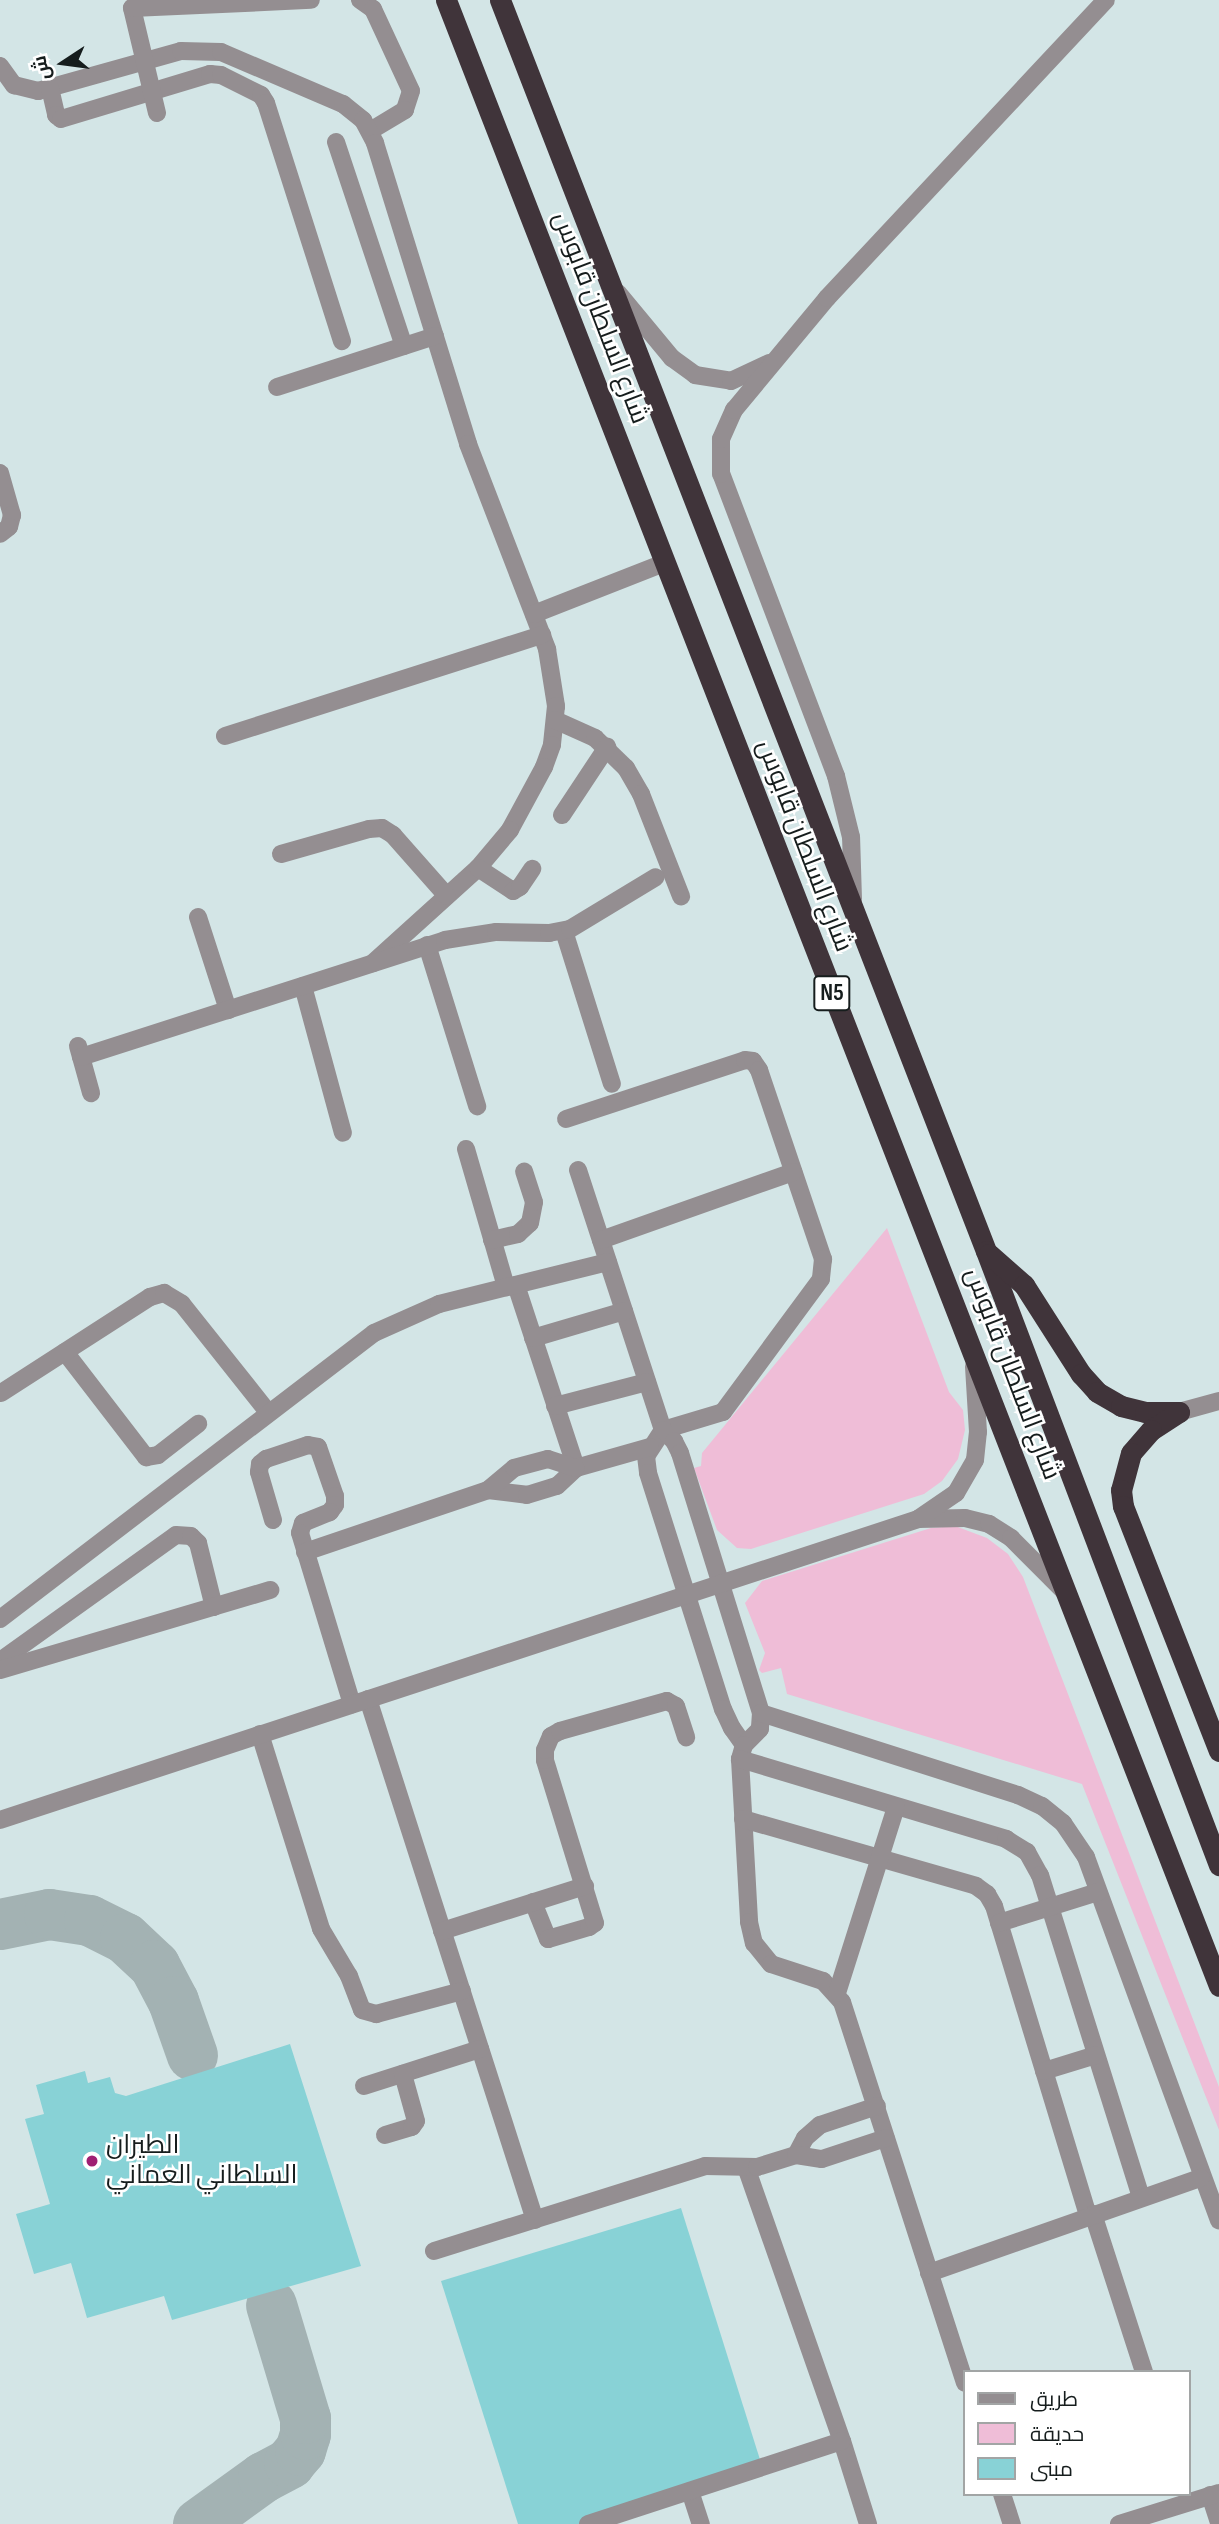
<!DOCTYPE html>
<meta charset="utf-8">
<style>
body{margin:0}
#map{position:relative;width:1219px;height:2524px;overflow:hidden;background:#d3e5e6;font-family:"Sofia Sans Condensed",Cairo,sans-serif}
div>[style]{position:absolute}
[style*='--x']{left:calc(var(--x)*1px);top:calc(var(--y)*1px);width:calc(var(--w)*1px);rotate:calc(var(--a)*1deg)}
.green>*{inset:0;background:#efbdd7}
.taxiway>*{height:51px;margin:-25.5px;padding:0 25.5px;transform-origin:25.5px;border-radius:25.5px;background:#a3b2b3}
.building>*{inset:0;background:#88d2d6}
.minor>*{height:18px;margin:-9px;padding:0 9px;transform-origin:9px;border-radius:9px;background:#948e91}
.highway>*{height:21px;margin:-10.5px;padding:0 10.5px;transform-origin:10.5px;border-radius:10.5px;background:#40343a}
.dots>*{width:19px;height:19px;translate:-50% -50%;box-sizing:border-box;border:4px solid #fff;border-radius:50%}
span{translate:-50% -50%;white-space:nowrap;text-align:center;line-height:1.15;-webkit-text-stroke:5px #fff;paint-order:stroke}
.shield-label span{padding:2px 5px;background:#fff;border:2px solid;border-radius:5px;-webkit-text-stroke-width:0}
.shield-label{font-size:24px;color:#161d1d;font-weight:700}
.street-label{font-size:26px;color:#161d1d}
.poi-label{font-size:26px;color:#161d1d}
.left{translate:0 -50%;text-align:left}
.legend{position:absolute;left:963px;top:2370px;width:228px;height:126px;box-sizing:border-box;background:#fff;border:2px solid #a2a5a5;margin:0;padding:9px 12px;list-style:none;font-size:21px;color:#161d1d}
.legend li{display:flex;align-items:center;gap:14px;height:35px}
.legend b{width:35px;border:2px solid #a2a5a5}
.north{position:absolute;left:28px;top:28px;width:70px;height:70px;-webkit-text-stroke:5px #fff;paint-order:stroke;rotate:257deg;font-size:19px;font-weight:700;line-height:28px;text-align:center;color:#161d1d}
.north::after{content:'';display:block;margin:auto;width:24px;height:32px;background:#161d1d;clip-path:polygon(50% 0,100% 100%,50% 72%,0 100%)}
</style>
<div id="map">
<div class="green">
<div style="clip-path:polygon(887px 1228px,949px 1392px,963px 1410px,965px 1430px,958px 1459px,942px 1481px,924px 1494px,751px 1549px,737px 1548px,717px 1530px,694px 1468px,701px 1466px,702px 1453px)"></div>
<div style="clip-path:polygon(955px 1526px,987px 1538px,1008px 1554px,1023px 1577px,1219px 2087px,1219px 2130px,1082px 1784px,787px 1694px,781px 1668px,762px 1673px,759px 1670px,765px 1653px,745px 1603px,762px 1581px,931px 1528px)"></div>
</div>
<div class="taxiway">
<div style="--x:0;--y:1924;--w:50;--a:-11.5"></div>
<div style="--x:49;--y:1914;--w:40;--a:8.5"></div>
<div style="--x:89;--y:1920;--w:40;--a:26.6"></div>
<div style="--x:125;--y:1938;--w:40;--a:43"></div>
<div style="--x:154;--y:1965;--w:41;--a:62.2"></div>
<div style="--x:173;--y:2001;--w:57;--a:70.6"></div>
<div style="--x:198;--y:2524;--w:80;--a:-35.9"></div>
<div style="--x:263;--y:2477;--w:30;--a:-28"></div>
<div style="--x:289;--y:2463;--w:17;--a:-50"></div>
<div style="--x:300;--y:2450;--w:17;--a:-73"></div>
<div style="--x:305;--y:2434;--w:16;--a:-90"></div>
<div style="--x:305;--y:2418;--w:118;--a:-106.7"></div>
</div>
<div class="building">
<div style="clip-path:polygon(290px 2044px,361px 2266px,172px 2320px,164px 2296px,87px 2318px,71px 2263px,34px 2274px,16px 2214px,50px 2204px,25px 2119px,44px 2114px,36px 2085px,85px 2071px,88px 2083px,110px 2077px,115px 2093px,126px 2096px)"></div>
<div style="clip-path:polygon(681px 2208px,762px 2466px,581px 2524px,518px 2524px,441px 2281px)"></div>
</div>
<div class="minor">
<div style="--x:360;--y:0;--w:16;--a:35"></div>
<div style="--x:373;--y:9;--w:90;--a:65.1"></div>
<div style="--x:411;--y:91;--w:20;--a:108"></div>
<div style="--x:405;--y:110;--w:41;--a:149"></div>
<div style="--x:0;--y:66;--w:24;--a:54"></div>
<div style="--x:14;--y:85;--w:25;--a:14"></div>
<div style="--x:38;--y:91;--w:148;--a:-15.6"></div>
<div style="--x:181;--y:51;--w:40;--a:1.4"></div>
<div style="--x:221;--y:52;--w:133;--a:23.1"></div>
<div style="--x:343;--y:104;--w:26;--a:39"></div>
<div style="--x:363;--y:120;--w:26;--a:62"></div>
<div style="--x:375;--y:143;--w:315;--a:72.8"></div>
<div style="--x:468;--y:444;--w:220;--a:68.9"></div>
<div style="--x:547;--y:649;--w:58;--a:81"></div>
<div style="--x:556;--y:706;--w:39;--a:96"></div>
<div style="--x:552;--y:745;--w:23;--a:110"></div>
<div style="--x:544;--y:767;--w:72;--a:118.4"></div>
<div style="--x:510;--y:830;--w:50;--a:130.1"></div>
<div style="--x:478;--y:868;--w:142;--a:137.9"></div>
<div style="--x:50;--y:88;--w:28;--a:77"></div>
<div style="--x:56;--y:115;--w:6;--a:39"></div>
<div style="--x:61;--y:119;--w:156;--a:-16.8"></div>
<div style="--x:210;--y:74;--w:11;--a:5"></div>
<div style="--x:221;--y:75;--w:45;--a:26.6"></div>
<div style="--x:261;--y:95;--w:9;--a:58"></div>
<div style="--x:266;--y:103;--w:250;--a:72.3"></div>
<div style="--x:157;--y:113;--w:108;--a:-103.4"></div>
<div style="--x:132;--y:8;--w:179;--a:-2.6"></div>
<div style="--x:336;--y:142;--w:215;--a:71.6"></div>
<div style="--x:618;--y:293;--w:85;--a:50.3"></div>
<div style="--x:672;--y:358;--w:29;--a:36"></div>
<div style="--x:695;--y:375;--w:36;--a:9"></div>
<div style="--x:731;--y:381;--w:42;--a:-25.3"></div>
<div style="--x:277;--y:387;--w:166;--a:-17.9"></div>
<div style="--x:0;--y:473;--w:44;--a:74.1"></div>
<div style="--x:12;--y:515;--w:12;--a:104"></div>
<div style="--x:9;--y:527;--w:11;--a:142"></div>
<div style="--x:534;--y:614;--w:140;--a:-21.4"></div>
<div style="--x:555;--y:720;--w:44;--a:24.2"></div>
<div style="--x:595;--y:738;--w:43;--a:44.1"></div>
<div style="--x:626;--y:768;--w:30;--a:60"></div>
<div style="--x:641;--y:794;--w:110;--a:68.6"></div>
<div style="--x:225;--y:736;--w:333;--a:-17.7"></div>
<div style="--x:562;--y:815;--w:82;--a:-56.5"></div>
<div style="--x:281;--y:854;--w:91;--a:-15.9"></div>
<div style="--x:369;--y:829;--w:13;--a:-4"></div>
<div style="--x:382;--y:828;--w:13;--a:32"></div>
<div style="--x:393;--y:835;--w:81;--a:48.5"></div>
<div style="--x:478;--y:868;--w:42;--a:33.3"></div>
<div style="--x:513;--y:891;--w:8;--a:-30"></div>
<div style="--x:520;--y:887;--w:22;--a:-56"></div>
<div style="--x:853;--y:899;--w:62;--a:-91.8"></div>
<div style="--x:851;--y:837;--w:63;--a:-103.8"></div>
<div style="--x:836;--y:776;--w:323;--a:-110.8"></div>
<div style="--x:721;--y:474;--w:35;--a:-90"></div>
<div style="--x:721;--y:439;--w:32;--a:-66"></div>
<div style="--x:734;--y:410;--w:146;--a:-50.3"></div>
<div style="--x:827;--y:298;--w:408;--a:-46.9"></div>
<div style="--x:198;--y:917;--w:98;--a:72.1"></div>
<div style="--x:564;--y:931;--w:160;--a:72.6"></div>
<div style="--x:427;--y:945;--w:169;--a:72.7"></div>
<div style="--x:303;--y:986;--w:152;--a:74.8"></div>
<div style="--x:78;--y:1046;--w:49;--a:74.5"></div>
<div style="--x:81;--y:1057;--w:382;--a:-17.8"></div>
<div style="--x:445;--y:940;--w:52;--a:-8.9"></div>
<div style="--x:496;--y:932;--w:53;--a:1.1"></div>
<div style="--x:549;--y:933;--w:21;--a:-11"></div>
<div style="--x:570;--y:929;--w:100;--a:-31.2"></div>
<div style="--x:566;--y:1119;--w:188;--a:-18.2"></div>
<div style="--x:745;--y:1060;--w:8;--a:7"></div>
<div style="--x:753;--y:1061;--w:11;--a:56"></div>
<div style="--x:759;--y:1070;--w:200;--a:71.3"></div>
<div style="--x:823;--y:1259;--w:20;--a:96"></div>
<div style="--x:821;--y:1279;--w:165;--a:126.4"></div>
<div style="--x:723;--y:1412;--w:63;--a:163.3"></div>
<div style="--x:663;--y:1430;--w:31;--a:123"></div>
<div style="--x:646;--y:1456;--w:17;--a:83"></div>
<div style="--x:648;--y:1473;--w:248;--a:72.4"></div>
<div style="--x:723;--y:1709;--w:21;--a:65"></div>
<div style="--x:732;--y:1728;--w:21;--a:55"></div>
<div style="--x:466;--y:1149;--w:144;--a:73.8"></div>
<div style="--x:578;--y:1170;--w:274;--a:71.9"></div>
<div style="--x:663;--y:1430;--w:16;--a:45"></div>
<div style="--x:674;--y:1441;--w:13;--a:63"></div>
<div style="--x:680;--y:1453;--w:272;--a:72.7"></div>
<div style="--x:761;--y:1713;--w:16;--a:94"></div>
<div style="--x:760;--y:1729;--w:23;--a:135"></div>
<div style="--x:744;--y:1745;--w:15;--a:106"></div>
<div style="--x:740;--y:1759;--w:163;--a:86.8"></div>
<div style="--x:749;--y:1922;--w:22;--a:77"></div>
<div style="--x:754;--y:1943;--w:27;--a:51"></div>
<div style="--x:771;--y:1964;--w:55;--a:18.1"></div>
<div style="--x:823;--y:1981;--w:28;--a:48"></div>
<div style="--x:842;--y:2002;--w:400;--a:72.1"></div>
<div style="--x:492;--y:1240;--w:27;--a:-13"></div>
<div style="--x:518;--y:1234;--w:16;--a:-43"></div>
<div style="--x:530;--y:1223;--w:21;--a:-79"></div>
<div style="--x:534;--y:1202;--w:32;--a:-108"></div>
<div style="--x:601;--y:1240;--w:204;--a:-19.5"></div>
<div style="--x:516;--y:1285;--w:193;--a:71.8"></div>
<div style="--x:533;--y:1338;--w:95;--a:-16.5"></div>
<div style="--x:65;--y:1352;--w:133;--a:52.4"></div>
<div style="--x:146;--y:1457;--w:12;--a:-9"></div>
<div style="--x:158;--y:1455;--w:51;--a:-37.8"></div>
<div style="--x:1;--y:1393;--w:177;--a:-32.8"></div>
<div style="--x:150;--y:1297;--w:15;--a:-16"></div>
<div style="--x:164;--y:1293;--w:21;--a:31"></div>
<div style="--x:182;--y:1304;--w:138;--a:51.5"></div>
<div style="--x:555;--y:1406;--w:95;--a:-14.6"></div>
<div style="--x:1179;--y:1412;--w:41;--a:-15.4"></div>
<div style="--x:488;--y:1490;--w:39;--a:7"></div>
<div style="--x:527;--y:1495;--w:31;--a:-17"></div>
<div style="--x:557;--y:1486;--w:26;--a:-43"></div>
<div style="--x:576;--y:1468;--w:77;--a:-15.8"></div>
<div style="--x:918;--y:1519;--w:47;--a:-1.2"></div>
<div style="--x:965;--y:1518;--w:25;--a:14"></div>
<div style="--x:989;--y:1524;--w:26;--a:32"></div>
<div style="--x:1011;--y:1538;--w:74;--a:45"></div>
<div style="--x:273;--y:1520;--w:50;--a:-106.3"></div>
<div style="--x:259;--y:1472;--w:8;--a:-83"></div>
<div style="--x:260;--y:1464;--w:8;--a:-40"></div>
<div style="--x:266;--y:1459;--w:44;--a:-18.4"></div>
<div style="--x:308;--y:1445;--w:10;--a:11"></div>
<div style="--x:318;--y:1447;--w:52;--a:70.9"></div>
<div style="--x:335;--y:1496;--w:9;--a:90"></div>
<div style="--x:335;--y:1505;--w:9;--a:126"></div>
<div style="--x:330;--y:1512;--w:29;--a:158"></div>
<div style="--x:303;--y:1523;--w:10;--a:107"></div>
<div style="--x:300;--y:1533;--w:179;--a:73.1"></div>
<div style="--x:305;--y:1552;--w:193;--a:-18.7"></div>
<div style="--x:488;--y:1490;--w:34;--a:-40"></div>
<div style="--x:514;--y:1468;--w:35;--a:-15"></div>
<div style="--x:548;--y:1459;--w:29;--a:18"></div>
<div style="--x:0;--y:1619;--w:471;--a:-37.4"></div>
<div style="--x:374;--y:1333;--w:71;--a:-24"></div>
<div style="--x:439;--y:1304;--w:174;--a:-14"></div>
<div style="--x:0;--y:1661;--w:216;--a:-35.6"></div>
<div style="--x:176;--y:1535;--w:15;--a:4"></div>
<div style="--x:191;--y:1536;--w:10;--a:45"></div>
<div style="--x:198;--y:1543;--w:66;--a:76"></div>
<div style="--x:0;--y:1670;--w:282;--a:-16.5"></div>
<div style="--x:368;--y:1699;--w:547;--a:72.23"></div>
<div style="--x:761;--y:1713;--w:270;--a:17.7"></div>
<div style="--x:1018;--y:1795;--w:26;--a:25"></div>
<div style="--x:1042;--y:1806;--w:27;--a:39"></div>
<div style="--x:1063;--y:1823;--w:41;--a:55.9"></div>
<div style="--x:1086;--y:1857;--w:387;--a:69.9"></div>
<div style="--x:260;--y:1734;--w:204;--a:72.6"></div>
<div style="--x:321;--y:1929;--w:55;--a:59.2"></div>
<div style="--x:349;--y:1976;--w:36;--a:69"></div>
<div style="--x:362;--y:2010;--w:15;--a:16"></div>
<div style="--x:376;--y:2014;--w:89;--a:-15"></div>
<div style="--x:740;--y:1759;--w:278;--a:16.7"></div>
<div style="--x:1006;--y:1839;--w:25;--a:32"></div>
<div style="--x:1027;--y:1852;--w:26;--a:61"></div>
<div style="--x:1040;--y:1875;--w:338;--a:72.6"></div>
<div style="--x:743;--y:1819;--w:242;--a:16"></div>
<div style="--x:976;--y:1886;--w:14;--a:36"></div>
<div style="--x:987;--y:1894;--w:14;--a:60"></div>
<div style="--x:994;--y:1906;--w:324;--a:73.1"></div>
<div style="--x:0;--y:1820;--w:966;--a:-18.15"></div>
<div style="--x:918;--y:1519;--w:46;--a:-34.4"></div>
<div style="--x:956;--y:1493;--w:38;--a:-60"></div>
<div style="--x:975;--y:1460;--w:28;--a:-84"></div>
<div style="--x:978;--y:1432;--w:66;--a:-93.5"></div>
<div style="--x:533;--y:1902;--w:40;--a:68"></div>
<div style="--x:548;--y:1939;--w:43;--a:-16.3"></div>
<div style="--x:589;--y:1927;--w:7;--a:-34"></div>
<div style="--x:595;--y:1923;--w:170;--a:-107.1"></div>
<div style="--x:545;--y:1760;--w:10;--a:-90"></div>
<div style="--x:545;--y:1750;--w:15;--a:-67"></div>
<div style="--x:551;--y:1736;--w:10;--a:-29"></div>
<div style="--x:560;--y:1731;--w:111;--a:-15.7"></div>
<div style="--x:667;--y:1701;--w:10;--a:29"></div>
<div style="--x:676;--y:1706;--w:33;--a:72"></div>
<div style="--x:999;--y:1923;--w:104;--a:-17.4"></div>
<div style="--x:442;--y:1931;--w:150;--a:-17.5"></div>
<div style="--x:837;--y:1993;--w:195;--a:-72.4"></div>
<div style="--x:1044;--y:2071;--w:54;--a:-17.1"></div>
<div style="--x:364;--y:2086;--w:122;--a:-17.7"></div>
<div style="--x:385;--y:2135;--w:28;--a:-17"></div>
<div style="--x:412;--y:2127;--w:7;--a:-56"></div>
<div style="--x:416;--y:2121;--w:49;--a:-105.5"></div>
<div style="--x:796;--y:2155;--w:19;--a:-62"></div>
<div style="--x:805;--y:2138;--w:20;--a:-41"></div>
<div style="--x:820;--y:2125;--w:60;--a:-18.4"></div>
<div style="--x:746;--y:2167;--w:290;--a:70.7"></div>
<div style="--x:842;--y:2441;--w:87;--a:72.6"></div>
<div style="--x:1093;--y:2214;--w:166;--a:72.1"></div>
<div style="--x:434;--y:2251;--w:284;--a:-17.4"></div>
<div style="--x:705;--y:2166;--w:52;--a:1.1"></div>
<div style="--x:757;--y:2167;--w:41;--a:-17.1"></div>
<div style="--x:796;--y:2155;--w:26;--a:9"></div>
<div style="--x:822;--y:2159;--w:67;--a:-18.2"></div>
<div style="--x:929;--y:2273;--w:288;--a:-19.3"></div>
<div style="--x:690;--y:2491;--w:35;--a:72"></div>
<div style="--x:1002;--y:2494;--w:32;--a:72"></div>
<div style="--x:1210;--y:2495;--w:29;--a:72"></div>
<div style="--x:588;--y:2524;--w:267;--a:-18.1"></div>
<div style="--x:1119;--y:2524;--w:105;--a:-17.2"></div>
</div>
<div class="highway">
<div style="--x:446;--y:0;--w:2131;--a:68.73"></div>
<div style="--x:500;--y:0;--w:1342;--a:68.77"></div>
<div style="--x:986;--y:1251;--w:657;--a:69.22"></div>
<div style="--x:989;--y:1254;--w:47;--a:41.5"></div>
<div style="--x:1024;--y:1285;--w:106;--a:57.4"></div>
<div style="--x:1081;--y:1374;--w:24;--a:48"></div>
<div style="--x:1097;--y:1392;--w:28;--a:30"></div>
<div style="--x:1121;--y:1406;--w:25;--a:14"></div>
<div style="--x:1145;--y:1412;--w:34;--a:0"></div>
<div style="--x:1179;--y:1412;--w:33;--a:147"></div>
<div style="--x:1151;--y:1430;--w:30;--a:131"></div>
<div style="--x:1131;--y:1453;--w:38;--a:105"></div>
<div style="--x:1121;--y:1490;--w:16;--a:83"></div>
<div style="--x:1123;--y:1506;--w:263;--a:68.6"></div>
</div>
<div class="dots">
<div style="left:92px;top:2161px;background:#9f1f73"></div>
</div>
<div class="shield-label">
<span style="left:832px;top:993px">N5</span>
</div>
<div class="street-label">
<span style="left:600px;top:318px;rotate:69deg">شارع السلطان قابوس</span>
<span style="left:804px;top:846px;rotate:69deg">شارع السلطان قابوس</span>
<span style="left:1012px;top:1374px;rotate:69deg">شارع السلطان قابوس</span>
</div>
<div class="poi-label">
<span class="left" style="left:106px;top:2161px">الطيران<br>السلطاني العماني</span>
</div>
<ul class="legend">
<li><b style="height:9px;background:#948e91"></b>طريق</li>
<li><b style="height:19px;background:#efbdd7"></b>حديقة</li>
<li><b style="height:19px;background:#88d2d6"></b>مبنى</li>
</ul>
<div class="north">ش</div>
</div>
